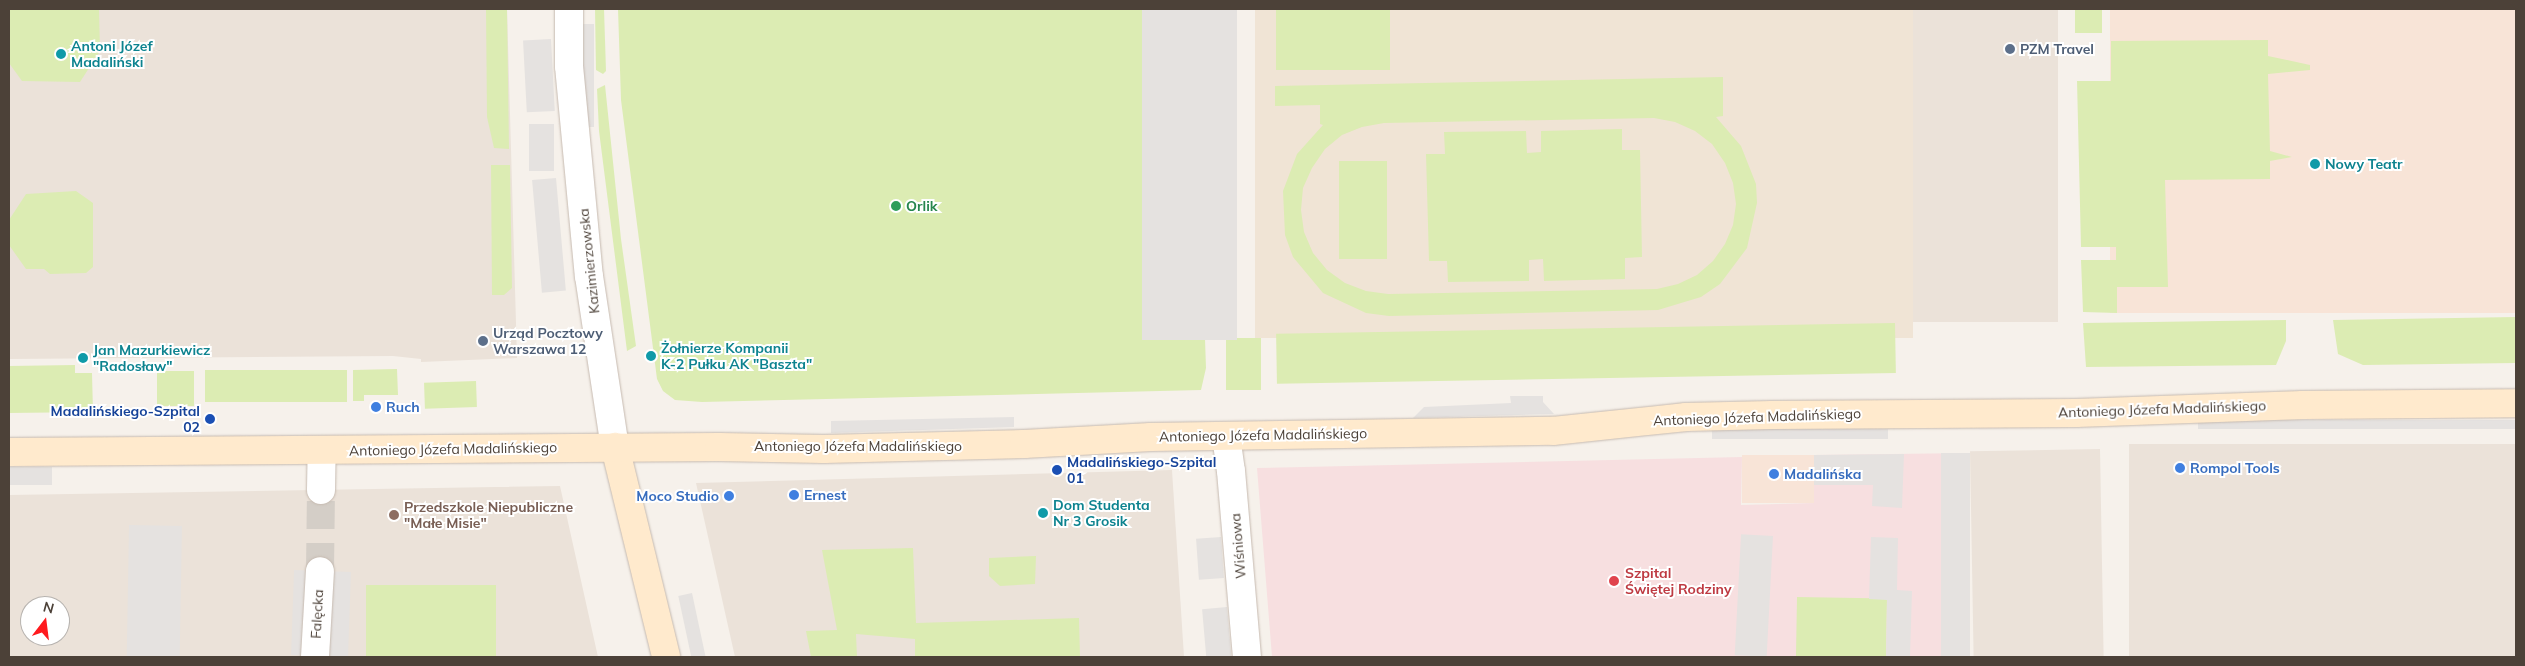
<!DOCTYPE html>
<meta charset="utf-8">
<style>
body{margin:0}
#map{position:relative;width:2525px;height:666px;overflow:hidden;background:#f6f1eb;font-family:Mulish,sans-serif}
div>[style]{position:absolute}
[style*='--x']{left:calc(var(--x)*1px);top:calc(var(--y)*1px);width:calc(var(--w)*1px);rotate:calc(var(--a)*1deg)}
.residential>*{inset:0;background:#ebe2d9;transform-origin:0 0}
.commercial>*{inset:0;background:#f8e4d7;transform-origin:0 0}
.education>*{inset:0;background:#f0e4d5;transform-origin:0 0}
.medical>*{inset:0;background:#f7dfe0}
.green>*{inset:0;background:#dcecb3;transform-origin:0 0}
.parking>*{inset:0;background:#e5e2e0;transform-origin:0 0}
.street-tunnel>*{height:28px;margin-top:-14px;transform-origin:0;background:repeating-linear-gradient(90deg,#d4cec7 0 28px,transparent 0 42px)}
.roads{filter:drop-shadow(0 0 1px #c6bab0) drop-shadow(0 0 1px #c6bab0)}
.street>*{height:28px;margin:-14px;padding:0 14px;transform-origin:14px;border-radius:14px;background:#fff}
.secondary>*{height:28px;margin:-14px;padding:0 14px;transform-origin:14px;border-radius:14px;background:#ffeacd}
.dots>*{width:14px;height:14px;translate:-50% -50%;box-sizing:border-box;border:2px solid #fff;border-radius:50%}
span{translate:-50% -50%;white-space:nowrap;text-align:center;line-height:1.15;-webkit-text-stroke:4px #fff;paint-order:stroke}
.culture-label{font-size:14px;color:#0d838f;font-weight:700}
.left{translate:0 -50%;text-align:left}
.service-label{font-size:14px;color:#4e5e75;font-weight:700}
.leisure-label{font-size:14px;color:#27864d;font-weight:700}
.street-label{font-size:14px;color:#4c4138}
.shop-label{font-size:14px;color:#366cbe;font-weight:700}
.right{translate:-100% -50%;text-align:right}
.transit-label{font-size:14px;color:#164399;font-weight:700}
.education-label{font-size:14px;color:#785e54;font-weight:700}
.health-label{font-size:14px;color:#be3a42;font-weight:700}
.frame{position:absolute;inset:0;border:10px solid #4c4138;pointer-events:none}
.north{position:absolute;left:20px;top:596px;width:50px;height:50px;box-sizing:border-box;background:#fff;border:1px solid #b7b3af;border-radius:50%;rotate:15deg;font-size:14px;font-weight:700;line-height:20px;text-align:center;color:#4c4138}
.north::after{content:'';display:block;margin:auto;width:18px;height:22px;background:#ff1a1e;clip-path:polygon(50% 0,100% 100%,50% 72%,0 100%)}
</style>
<div id="map">
<div class="residential">
<div style="clip-path:polygon(9px 9px,507px 9px,517px 358px,421px 362px,421px 359px,393px 356px,9px 359px)"></div>
<div style="left:1913px;top:9px;width:145px;height:313px"></div>
<div style="left:2516px;top:444px;width:213px;height:387px;rotate:90deg"></div>
<div style="left:2100px;top:449px;width:208px;height:130px;rotate:89deg"></div>
<div style="clip-path:polygon(1172px 470px,1184px 657px,735px 657px,696px 483px)"></div>
<div style="clip-path:polygon(evenodd,560px 486px,598px 657px,9px 657px,9px 495px,560px 486px,30px 606px,60px 606px,60px 636px,30px 636px,30px 606px)"></div>
</div>
<div class="commercial">
<div style="left:2110px;top:9px;width:406px;height:304px"></div>
<div style="left:1814px;top:455px;width:48px;height:72px;rotate:90deg"></div>
</div>
<div class="education">
<div style="left:1255px;top:9px;width:658px;height:329px"></div>
</div>
<div class="medical">
<div style="clip-path:polygon(1970px 453px,1956px 657px,1272px 657px,1257px 468px,1742px 457px,1741px 505px,1814px 503px,1814px 455px)"></div>
</div>
<div class="green">
<div style="clip-path:polygon(9px 9px,99px 9px,100px 51px,80px 82px,22px 81px,9px 63px)"></div>
<div style="clip-path:polygon(486px 9px,507px 9px,509px 149px,494px 148px,487px 117px)"></div>
<div style="clip-path:polygon(595px 9px,604px 9px,606px 71px,603px 74px,596px 70px)"></div>
<div style="clip-path:polygon(618px 9px,1142px 9px,1166px 339px,1205px 339px,1206px 368px,1201px 390px,702px 402px,675px 400px,663px 391px,657px 379px,621px 100px)"></div>
<div style="left:1276px;top:9px;width:114px;height:61px"></div>
<div style="left:2075px;top:9px;width:27px;height:24px"></div>
<div style="clip-path:polygon(2268px 40px,2268px 56px,2310px 65px,2310px 70px,2268px 74px,2270px 151px,2292px 157px,2270px 161px,2270px 179px,2165px 180px,2168px 287px,2117px 287px,2117px 313px,2083px 312px,2081px 260px,2116px 260px,2116px 247px,2081px 247px,2077px 81px,2111px 81px,2111px 41px)"></div>
<div style="clip-path:polygon(evenodd,1723px 77px,1723px 116px,1716px 117px,1741px 146px,1756px 184px,1757px 203px,1747px 248px,1720px 284px,1701px 297px,1658px 310px,1389px 316px,1366px 313px,1323px 293px,1293px 257px,1285px 235px,1283px 191px,1297px 154px,1323px 125px,1320px 124px,1320px 105px,1275px 106px,1275px 86px,1723px 77px,1654px 118px,1675px 122px,1695px 131px,1712px 144px,1725px 163px,1733px 183px,1736px 204px,1733px 225px,1725px 244px,1713px 261px,1697px 275px,1678px 284px,1657px 289px,1388px 294px,1366px 291px,1345px 283px,1327px 270px,1313px 253px,1304px 232px,1301px 210px,1303px 188px,1312px 168px,1325px 149px,1342px 135px,1362px 127px,1384px 123px,1654px 118px)"></div>
<div style="clip-path:polygon(605px 85px,621px 239px,636px 346px,627px 351px,599px 131px,597px 89px)"></div>
<div style="clip-path:polygon(1622px 129px,1622px 150px,1640px 150px,1642px 257px,1625px 258px,1625px 279px,1544px 281px,1543px 259px,1529px 260px,1529px 281px,1448px 282px,1447px 261px,1429px 261px,1426px 154px,1445px 154px,1444px 132px,1526px 131px,1527px 153px,1541px 152px,1541px 131px)"></div>
<div style="left:1339px;top:161px;width:48px;height:98px"></div>
<div style="clip-path:polygon(491px 165px,510px 165px,512px 288px,504px 295px,492px 295px)"></div>
<div style="clip-path:polygon(76px 191px,93px 203px,93px 267px,86px 273px,50px 274px,44px 269px,26px 269px,9px 245px,9px 220px,26px 194px)"></div>
<div style="clip-path:polygon(2516px 317px,2516px 363px,2363px 365px,2338px 354px,2333px 320px)"></div>
<div style="clip-path:polygon(2286px 320px,2286px 341px,2276px 365px,2086px 367px,2083px 323px)"></div>
<div style="left:1895px;top:323px;width:50px;height:619px;rotate:89deg"></div>
<div style="left:1226px;top:338px;width:35px;height:52px"></div>
<div style="clip-path:polygon(75px 365px,75px 373px,92px 373px,93px 412px,9px 413px,9px 366px)"></div>
<div style="clip-path:polygon(397px 369px,398px 395px,364px 395px,364px 401px,353px 401px,353px 370px)"></div>
<div style="left:347px;top:370px;width:32px;height:142px;rotate:90deg"></div>
<div style="left:157px;top:371px;width:37px;height:35px"></div>
<div style="left:476px;top:381px;width:26px;height:52px;rotate:88deg"></div>
<div style="clip-path:polygon(913px 548px,916px 623px,1079px 618px,1080px 657px,915px 657px,915px 639px,856px 634px,857px 657px,811px 657px,806px 631px,837px 630px,822px 550px)"></div>
<div style="clip-path:polygon(1036px 556px,1035px 584px,1000px 586px,989px 576px,989px 558px)"></div>
<div style="left:366px;top:585px;width:130px;height:72px"></div>
<div style="left:1797px;top:597px;width:90px;height:60px;rotate:1deg"></div>
</div>
<div class="parking">
<div style="left:1142px;top:9px;width:95px;height:331px"></div>
<div style="left:583px;top:24px;width:11px;height:103px"></div>
<div style="left:551px;top:39px;width:72px;height:28px;rotate:87deg"></div>
<div style="left:529px;top:124px;width:25px;height:47px"></div>
<div style="left:556px;top:178px;width:113px;height:24px;rotate:85deg"></div>
<div style="clip-path:polygon(1510px 396px,1543px 396px,1543px 402px,1554px 414px,1413px 418px,1424px 407px,1511px 403px)"></div>
<div style="clip-path:polygon(1014px 417px,1014px 427px,831px 433px,831px 421px)"></div>
<div style="left:2516px;top:420px;width:9px;height:318px;rotate:90deg"></div>
<div style="left:1888px;top:429px;width:10px;height:176px;rotate:90deg"></div>
<div style="left:1941px;top:453px;width:29px;height:204px"></div>
<div style="clip-path:polygon(1904px 454px,1902px 508px,1872px 506px,1873px 485px,1814px 485px,1814px 455px)"></div>
<div style="left:9px;top:467px;width:43px;height:18px"></div>
<div style="left:129px;top:525px;width:53px;height:132px;rotate:1deg"></div>
<div style="left:1773px;top:536px;width:121px;height:32px;rotate:93deg"></div>
<div style="left:1221px;top:537px;width:41px;height:25px;rotate:86deg"></div>
<div style="clip-path:polygon(1871px 537px,1898px 538px,1897px 590px,1912px 591px,1910px 657px,1886px 657px,1887px 600px,1869px 599px)"></div>
<div style="left:351px;top:572px;width:85px;height:57px;rotate:92deg"></div>
<div style="left:692px;top:593px;width:66px;height:14px;rotate:78deg"></div>
<div style="left:1227px;top:607px;width:50px;height:25px;rotate:85deg"></div>
</div>
<div class="street-tunnel">
<div style="--x:320;--y:571;--w:81;--a:-89.3"></div>
</div>
<div class="roads">
<div class="street">
<div style="--x:569;--y:9;--w:57;--a:90"></div>
<div style="--x:569;--y:66;--w:211;--a:84.6"></div>
<div style="--x:589;--y:276;--w:173;--a:81.4"></div>
<div style="--x:1226;--y:436;--w:35;--a:82"></div>
<div style="--x:1231;--y:471;--w:187;--a:85.1"></div>
<div style="--x:321;--y:490;--w:39;--a:-89"></div>
<div style="--x:315;--y:657;--w:86;--a:-86.7"></div>
</div>
<div class="secondary">
<div style="--x:615;--y:447;--w:216;--a:76.3"></div>
<div style="--x:9;--y:452;--w:710;--a:-0.4"></div>
<div style="--x:719;--y:447;--w:105;--a:1.1"></div>
<div style="--x:824;--y:449;--w:200;--a:-1.4"></div>
<div style="--x:1024;--y:444;--w:127;--a:-3.2"></div>
<div style="--x:1151;--y:437;--w:402;--a:-0.9"></div>
<div style="--x:1553;--y:431;--w:134;--a:-6"></div>
<div style="--x:1686;--y:417;--w:86;--a:-1.3"></div>
<div style="--x:1772;--y:415;--w:304;--a:-0.4"></div>
<div style="--x:2076;--y:413;--w:227;--a:-2"></div>
<div style="--x:2303;--y:405;--w:213;--a:-0.5"></div>
</div>
</div>
<div class="dots">
<div style="left:2010px;top:49px;background:#5c6f8a"></div>
<div style="left:61px;top:54px;background:#0f9aa8"></div>
<div style="left:2315px;top:164px;background:#0f9aa8"></div>
<div style="left:896px;top:206px;background:#2e9e5b"></div>
<div style="left:483px;top:341px;background:#5c6f8a"></div>
<div style="left:651px;top:356px;background:#0f9aa8"></div>
<div style="left:83px;top:358px;background:#0f9aa8"></div>
<div style="left:376px;top:407px;background:#3f7fe0"></div>
<div style="left:210px;top:419px;background:#1a4fb4"></div>
<div style="left:2180px;top:468px;background:#3f7fe0"></div>
<div style="left:1057px;top:470px;background:#1a4fb4"></div>
<div style="left:1774px;top:474px;background:#3f7fe0"></div>
<div style="left:794px;top:495px;background:#3f7fe0"></div>
<div style="left:729px;top:496px;background:#3f7fe0"></div>
<div style="left:1043px;top:513px;background:#0f9aa8"></div>
<div style="left:394px;top:515px;background:#8d6e63"></div>
<div style="left:1614px;top:581px;background:#e0444e"></div>
</div>
<div class="culture-label">
<span class="left" style="left:71px;top:54px">Antoni Józef<br>Madaliński</span>
<span class="left" style="left:2325px;top:164px">Nowy Teatr</span>
<span class="left" style="left:661px;top:356px">Żołnierze Kompanii<br>K-2 Pułku AK "Baszta"</span>
<span class="left" style="left:93px;top:358px">Jan Mazurkiewicz<br>"Radosław"</span>
<span class="left" style="left:1053px;top:513px">Dom Studenta<br>Nr 3 Grosik</span>
</div>
<div class="service-label">
<span class="left" style="left:2020px;top:49px">PZM Travel</span>
<span class="left" style="left:493px;top:341px">Urząd Pocztowy<br>Warszawa 12</span>
</div>
<div class="leisure-label">
<span class="left" style="left:906px;top:206px">Orlik</span>
</div>
<div class="street-label">
<span style="left:589px;top:261px;rotate:-96deg">Kazimierzowska</span>
<span style="left:2162px;top:409px;rotate:-2deg">Antoniego Józefa Madalińskiego</span>
<span style="left:1757px;top:417px;rotate:-2deg">Antoniego Józefa Madalińskiego</span>
<span style="left:1263px;top:435px;rotate:-1deg">Antoniego Józefa Madalińskiego</span>
<span style="left:858px;top:446px">Antoniego Józefa Madalińskiego</span>
<span style="left:453px;top:449px;rotate:-1deg">Antoniego Józefa Madalińskiego</span>
<span style="left:1238px;top:546px;rotate:-95deg">Wiśniowa</span>
<span style="left:317px;top:614px;rotate:-87deg">Falęcka</span>
</div>
<div class="shop-label">
<span class="left" style="left:386px;top:407px">Ruch</span>
<span class="left" style="left:2190px;top:468px">Rompol Tools</span>
<span class="left" style="left:1784px;top:474px">Madalińska</span>
<span class="left" style="left:804px;top:495px">Ernest</span>
<span class="right" style="left:719px;top:496px">Moco Studio</span>
</div>
<div class="transit-label">
<span class="right" style="left:200px;top:419px">Madalińskiego-Szpital<br>02</span>
<span class="left" style="left:1067px;top:470px">Madalińskiego-Szpital<br>01</span>
</div>
<div class="education-label">
<span class="left" style="left:404px;top:515px">Przedszkole Niepubliczne<br>"Małe Misie"</span>
</div>
<div class="health-label">
<span class="left" style="left:1625px;top:581px">Szpital<br>Świętej Rodziny</span>
</div>
<div class="frame"></div>
<div class="north">N</div>
</div>
